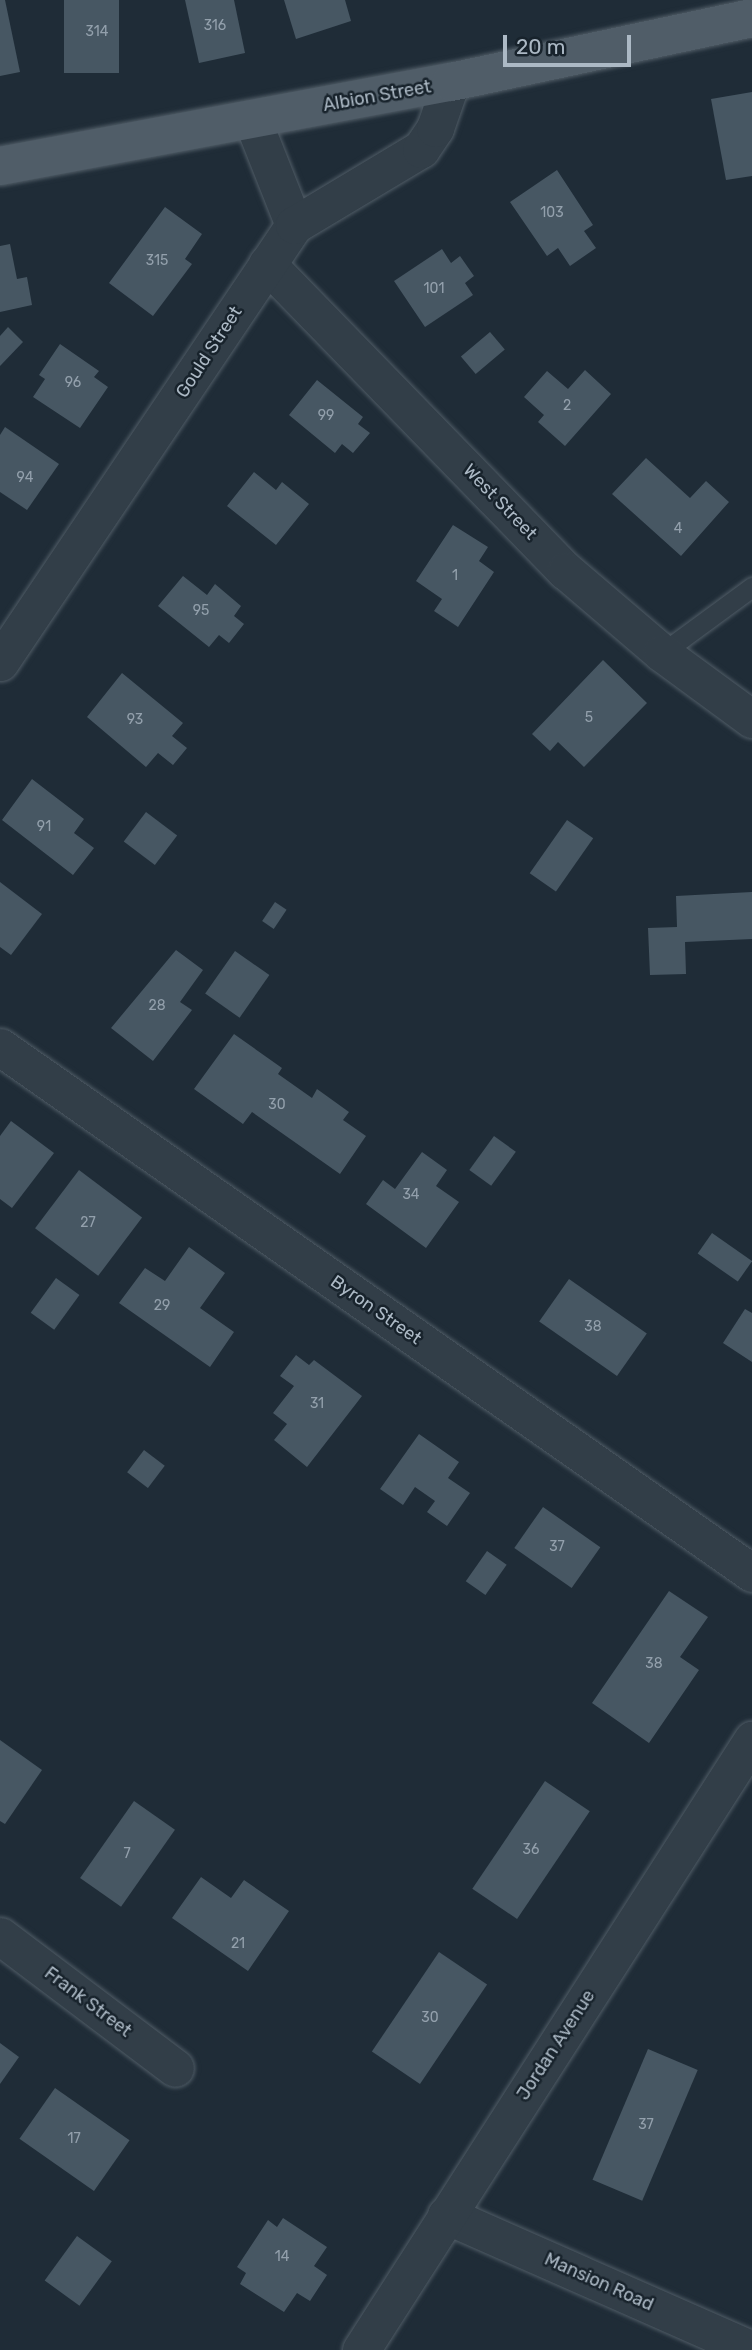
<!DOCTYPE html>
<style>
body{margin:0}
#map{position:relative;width:752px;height:2350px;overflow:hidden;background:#1f2c37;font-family:Rubik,sans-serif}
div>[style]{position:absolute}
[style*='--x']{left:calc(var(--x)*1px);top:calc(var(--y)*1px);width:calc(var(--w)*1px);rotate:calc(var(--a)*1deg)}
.building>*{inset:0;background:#475763;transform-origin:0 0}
.roads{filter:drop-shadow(0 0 2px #505c66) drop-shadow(0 0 2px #505c66)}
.service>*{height:19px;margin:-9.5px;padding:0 9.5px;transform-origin:9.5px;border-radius:9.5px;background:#323e48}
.minor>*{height:37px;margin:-18.5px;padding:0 18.5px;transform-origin:18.5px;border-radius:18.5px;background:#323e48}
.primary>*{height:38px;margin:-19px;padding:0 19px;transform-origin:19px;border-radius:19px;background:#505d68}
span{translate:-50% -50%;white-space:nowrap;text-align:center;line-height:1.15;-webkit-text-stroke:5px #18232c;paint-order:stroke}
.number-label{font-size:14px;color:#93a0ac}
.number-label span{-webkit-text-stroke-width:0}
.street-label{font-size:18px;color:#acb9c5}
.scale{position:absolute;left:503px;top:35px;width:128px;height:32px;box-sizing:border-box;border:4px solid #acb9c5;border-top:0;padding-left:9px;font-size:21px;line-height:24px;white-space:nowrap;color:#acb9c5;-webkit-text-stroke:5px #18232c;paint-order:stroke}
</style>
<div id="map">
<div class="building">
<div style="clip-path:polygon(0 0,5px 0,20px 72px,0 76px)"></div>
<div style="left:64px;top:0;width:55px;height:73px"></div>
<div style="clip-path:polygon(185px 0,234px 0,245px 53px,199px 63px)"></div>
<div style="clip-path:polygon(284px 0,345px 0,351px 21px,296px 39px)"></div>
<div style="clip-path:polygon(752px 92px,752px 176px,726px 180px,711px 99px)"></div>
<div style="clip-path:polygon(557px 170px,593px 225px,584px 231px,596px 248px,570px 266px,558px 248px,547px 256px,510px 202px)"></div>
<div style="clip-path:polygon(165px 207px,202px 234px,185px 259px,192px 264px,153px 316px,109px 283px)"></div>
<div style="clip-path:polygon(10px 244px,17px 279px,27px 277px,32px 305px,0 312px,0 246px)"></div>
<div style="clip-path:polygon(442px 249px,451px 263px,460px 256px,474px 276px,465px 283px,473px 295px,425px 327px,394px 281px)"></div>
<div style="clip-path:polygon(8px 327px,23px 342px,0 366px,0 336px)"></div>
<div style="left:490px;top:332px;width:23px;height:38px;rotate:50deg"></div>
<div style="clip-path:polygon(60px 344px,99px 371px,94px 377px,108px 387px,80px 428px,33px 397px,45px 379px,39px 375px)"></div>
<div style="clip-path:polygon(585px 370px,611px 394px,565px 446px,538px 422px,544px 415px,524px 397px,547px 371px,568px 389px)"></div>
<div style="clip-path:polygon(317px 380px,363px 417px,358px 424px,370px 433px,353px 453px,342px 444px,335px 453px,289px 415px)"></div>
<div style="clip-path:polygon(5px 427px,59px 464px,27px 510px,0 492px,0 435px)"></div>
<div style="clip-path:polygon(646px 458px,690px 498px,706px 481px,729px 502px,681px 556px,612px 494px)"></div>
<div style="clip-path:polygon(254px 472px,276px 490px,282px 482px,309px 504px,276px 545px,227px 506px)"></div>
<div style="clip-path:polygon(453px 525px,488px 547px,479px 561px,494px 572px,458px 627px,434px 611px,442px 599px,416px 581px)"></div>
<div style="clip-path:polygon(183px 576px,207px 595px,215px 584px,241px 606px,234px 616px,244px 624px,229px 643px,219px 635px,209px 647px,158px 606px)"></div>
<div style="clip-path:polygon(603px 660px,647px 703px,584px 767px,558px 742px,550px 751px,532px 734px)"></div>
<div style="clip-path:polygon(122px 673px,183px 723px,172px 736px,187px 748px,173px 765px,158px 753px,146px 767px,87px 717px)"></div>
<div style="clip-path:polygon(32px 779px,84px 819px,74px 833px,94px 848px,73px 875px,2px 820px)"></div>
<div style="left:146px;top:812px;width:39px;height:37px;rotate:37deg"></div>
<div style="left:567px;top:820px;width:32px;height:65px;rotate:35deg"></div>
<div style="clip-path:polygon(0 882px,42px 914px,11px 955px,0 947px)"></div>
<div style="clip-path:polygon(752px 892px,752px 939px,685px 942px,686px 974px,650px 975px,648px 928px,677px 927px,676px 896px)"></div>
<div style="left:275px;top:902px;width:14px;height:23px;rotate:34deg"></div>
<div style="clip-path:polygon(176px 950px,203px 970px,180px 1002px,192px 1010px,153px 1061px,111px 1028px)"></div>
<div style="left:235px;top:951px;width:42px;height:52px;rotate:35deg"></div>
<div style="clip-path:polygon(234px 1034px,282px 1068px,278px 1074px,312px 1098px,317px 1089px,349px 1112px,343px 1120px,366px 1136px,340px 1174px,252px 1112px,243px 1124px,194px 1089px)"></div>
<div style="clip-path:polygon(11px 1121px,54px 1153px,12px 1208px,0 1199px,0 1136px)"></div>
<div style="left:494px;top:1136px;width:27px;height:42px;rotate:36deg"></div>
<div style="clip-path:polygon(422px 1152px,447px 1170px,436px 1186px,459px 1202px,426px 1248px,366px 1204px,383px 1180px,395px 1189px)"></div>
<div style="left:79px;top:1170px;width:79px;height:73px;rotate:37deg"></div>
<div style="left:712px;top:1233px;width:49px;height:25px;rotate:35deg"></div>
<div style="clip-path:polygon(189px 1247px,225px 1273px,200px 1308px,234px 1332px,210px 1367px,119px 1303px,145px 1268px,165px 1281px)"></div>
<div style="left:56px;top:1278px;width:29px;height:43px;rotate:36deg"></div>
<div style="left:569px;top:1279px;width:95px;height:52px;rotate:35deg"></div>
<div style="clip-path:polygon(745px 1309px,752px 1313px,752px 1362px,723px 1343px)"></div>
<div style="clip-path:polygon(296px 1355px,309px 1365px,314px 1360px,362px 1396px,307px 1467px,274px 1440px,287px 1424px,273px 1413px,294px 1386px,280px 1376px)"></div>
<div style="clip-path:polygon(419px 1434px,459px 1462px,448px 1478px,470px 1493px,447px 1526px,427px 1512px,435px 1501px,415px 1487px,403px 1505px,380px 1489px)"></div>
<div style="left:144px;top:1450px;width:26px;height:28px;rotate:37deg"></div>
<div style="left:543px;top:1507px;width:70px;height:50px;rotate:35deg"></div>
<div style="left:487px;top:1551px;width:24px;height:37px;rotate:35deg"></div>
<div style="clip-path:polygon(669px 1591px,708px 1617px,680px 1657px,699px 1670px,649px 1743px,592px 1703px)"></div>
<div style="clip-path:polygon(0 1740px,42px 1770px,5px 1824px,0 1821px)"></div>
<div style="left:545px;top:1781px;width:54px;height:130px;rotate:34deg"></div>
<div style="left:134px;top:1801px;width:50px;height:94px;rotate:35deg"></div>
<div style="clip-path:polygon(201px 1877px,231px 1898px,244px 1880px,289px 1911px,248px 1971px,172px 1918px)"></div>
<div style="left:439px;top:1952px;width:58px;height:120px;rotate:34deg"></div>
<div style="clip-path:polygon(0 2043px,19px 2057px,0 2084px)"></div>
<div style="left:648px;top:2049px;width:54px;height:142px;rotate:23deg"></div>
<div style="left:55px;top:2088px;width:91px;height:62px;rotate:35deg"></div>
<div style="clip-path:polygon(283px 2218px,327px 2247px,314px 2266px,327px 2275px,310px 2301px,297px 2293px,284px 2312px,240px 2284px,246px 2273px,237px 2267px,268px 2220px,277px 2227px)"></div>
<div style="left:77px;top:2236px;width:43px;height:55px;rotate:36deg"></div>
</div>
<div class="roads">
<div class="service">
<div style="--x:662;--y:653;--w:112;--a:-36.3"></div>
</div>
<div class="minor">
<div style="--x:252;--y:119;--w:114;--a:68.4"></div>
<div style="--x:267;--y:264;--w:429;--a:45.8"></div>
<div style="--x:566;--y:571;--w:126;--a:40.5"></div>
<div style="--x:662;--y:653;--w:112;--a:36.3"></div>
<div style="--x:0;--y:662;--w:527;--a:-56.07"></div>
<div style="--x:294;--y:225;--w:148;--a:-30.9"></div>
<div style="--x:421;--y:149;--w:25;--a:-56"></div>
<div style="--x:435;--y:128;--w:49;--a:-70.8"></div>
<div style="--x:0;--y:1047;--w:918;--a:34.97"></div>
<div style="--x:0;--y:1936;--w:219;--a:37"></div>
<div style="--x:446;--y:2215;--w:334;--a:23.8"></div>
<div style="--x:361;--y:2350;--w:725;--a:-57.34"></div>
</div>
<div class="primary">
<div style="--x:0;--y:166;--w:459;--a:-10.6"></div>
<div style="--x:451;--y:82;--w:308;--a:-12"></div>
</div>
</div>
<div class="number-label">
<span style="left:215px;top:26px">316</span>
<span style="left:97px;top:32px">314</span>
<span style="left:552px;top:213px">103</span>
<span style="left:157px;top:261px">315</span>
<span style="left:434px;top:289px">101</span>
<span style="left:73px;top:383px">96</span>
<span style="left:567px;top:406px">2</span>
<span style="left:326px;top:416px">99</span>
<span style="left:25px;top:478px">94</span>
<span style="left:678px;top:529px">4</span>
<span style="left:455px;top:576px">1</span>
<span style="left:201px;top:611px">95</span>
<span style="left:589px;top:718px">5</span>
<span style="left:135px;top:720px">93</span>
<span style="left:44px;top:827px">91</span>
<span style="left:157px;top:1006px">28</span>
<span style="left:277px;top:1105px">30</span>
<span style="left:411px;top:1195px">34</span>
<span style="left:88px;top:1223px">27</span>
<span style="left:162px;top:1306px">29</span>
<span style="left:593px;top:1327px">38</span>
<span style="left:317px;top:1404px">31</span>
<span style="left:557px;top:1547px">37</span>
<span style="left:654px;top:1664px">38</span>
<span style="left:531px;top:1850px">36</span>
<span style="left:127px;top:1854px">7</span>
<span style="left:238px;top:1944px">21</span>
<span style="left:430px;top:2018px">30</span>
<span style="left:646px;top:2125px">37</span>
<span style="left:74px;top:2139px">17</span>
<span style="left:282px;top:2257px">14</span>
</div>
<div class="street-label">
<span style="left:377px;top:96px;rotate:-10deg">Albion Street</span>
<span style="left:209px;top:352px;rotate:-57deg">Gould Street</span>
<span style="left:500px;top:502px;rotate:46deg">West Street</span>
<span style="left:376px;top:1310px;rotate:35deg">Byron Street</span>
<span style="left:88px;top:2002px;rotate:37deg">Frank Street</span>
<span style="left:556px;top:2045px;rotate:-57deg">Jordan Avenue</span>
<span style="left:599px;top:2282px;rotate:24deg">Mansion Road</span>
</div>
<div class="scale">20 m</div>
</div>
